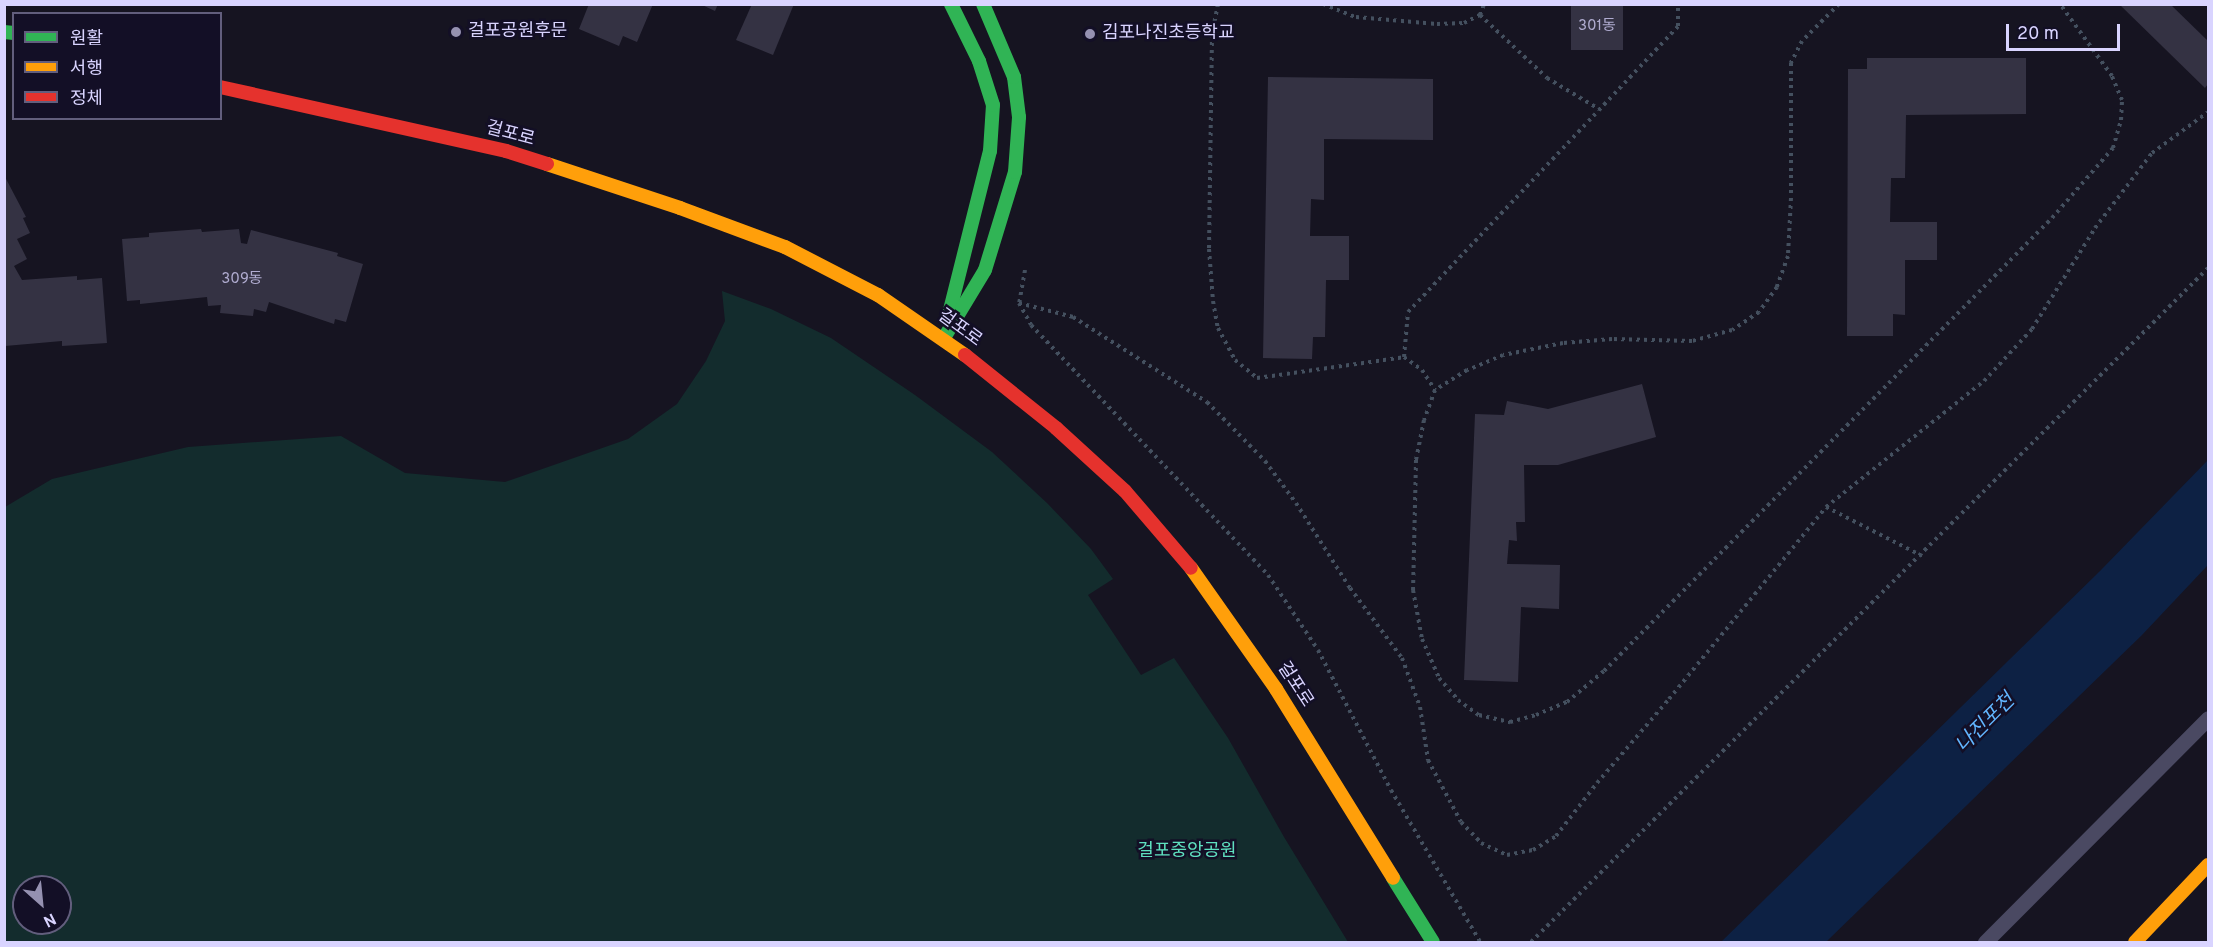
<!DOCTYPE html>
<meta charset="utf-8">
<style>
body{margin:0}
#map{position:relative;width:2213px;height:947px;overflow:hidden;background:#161421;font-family:Overpass,"Noto Sans KR",sans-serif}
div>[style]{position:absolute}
.green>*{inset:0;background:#132c2d}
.water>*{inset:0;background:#0d2144}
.building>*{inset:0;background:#343243;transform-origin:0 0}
.path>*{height:4px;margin-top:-2px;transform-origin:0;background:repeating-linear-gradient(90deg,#44505f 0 3px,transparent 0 7.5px)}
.lane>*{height:15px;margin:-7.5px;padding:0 7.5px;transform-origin:7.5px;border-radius:7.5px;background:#4a4962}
.fast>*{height:14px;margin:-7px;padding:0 7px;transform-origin:7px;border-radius:7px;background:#30b455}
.slow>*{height:14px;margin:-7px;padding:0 7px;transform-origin:7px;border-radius:7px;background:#ff9f0a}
.jam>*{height:14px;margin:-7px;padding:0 7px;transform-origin:7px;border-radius:7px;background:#e5322d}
.dots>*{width:16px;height:16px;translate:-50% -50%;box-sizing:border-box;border:3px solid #130f26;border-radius:50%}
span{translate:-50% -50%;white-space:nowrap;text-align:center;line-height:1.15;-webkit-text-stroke:5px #130f26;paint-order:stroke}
.number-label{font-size:15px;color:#b0acd0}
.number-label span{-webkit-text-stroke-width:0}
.poi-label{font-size:18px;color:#d9d4ff}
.left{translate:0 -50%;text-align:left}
.street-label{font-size:18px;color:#d9d4ff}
.park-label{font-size:18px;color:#5fe0c0}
.water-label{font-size:20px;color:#62b6ff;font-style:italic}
.frame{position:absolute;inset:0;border:6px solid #d9d4ff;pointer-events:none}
.legend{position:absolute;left:12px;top:12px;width:210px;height:108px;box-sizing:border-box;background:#130f26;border:2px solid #625e7d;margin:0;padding:8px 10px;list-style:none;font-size:18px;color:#d9d4ff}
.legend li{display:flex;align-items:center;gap:12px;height:30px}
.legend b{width:30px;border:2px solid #625e7d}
.north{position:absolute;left:12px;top:875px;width:60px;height:60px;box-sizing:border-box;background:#130f26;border:2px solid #625e7d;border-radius:50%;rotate:153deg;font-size:16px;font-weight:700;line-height:24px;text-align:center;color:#d9d4ff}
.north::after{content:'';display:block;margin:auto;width:21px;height:27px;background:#9591b1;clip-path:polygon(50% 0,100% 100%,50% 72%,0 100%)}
.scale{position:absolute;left:2006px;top:24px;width:114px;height:27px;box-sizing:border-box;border:3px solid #d9d4ff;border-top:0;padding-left:8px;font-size:18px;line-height:21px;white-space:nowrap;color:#d9d4ff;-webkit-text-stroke:4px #130f26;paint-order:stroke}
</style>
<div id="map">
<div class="green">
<i style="clip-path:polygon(evenodd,722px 291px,771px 309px,831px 338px,915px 395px,992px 452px,1047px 503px,1091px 549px,1113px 579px,1088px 595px,1141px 675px,1174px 658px,1228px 738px,1284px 837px,1348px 942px,5px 942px,5px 507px,52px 479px,188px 447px,341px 436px,405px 473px,505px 482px,628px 439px,677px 404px,706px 361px,725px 321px,722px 291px,24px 887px,60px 887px,60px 923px,24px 923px,24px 887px)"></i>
</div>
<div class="water">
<i style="clip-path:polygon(2208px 460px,2208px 565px,2142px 635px,1826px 942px,1721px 942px,2100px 571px)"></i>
</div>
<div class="building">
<i style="clip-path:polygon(589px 4px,653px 4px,637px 42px,623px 36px,619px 46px,579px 29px)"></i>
<i style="clip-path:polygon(700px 4px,718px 4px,715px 11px)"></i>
<i style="clip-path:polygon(752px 4px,794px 4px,773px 55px,736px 40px)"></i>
<i style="left:1571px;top:4px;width:52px;height:46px"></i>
<i style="clip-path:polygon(2119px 4px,2170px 4px,2208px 41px,2208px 84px,2205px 88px)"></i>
<i style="clip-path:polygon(1867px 58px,2026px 58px,2026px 114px,1906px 115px,1905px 178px,1891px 178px,1890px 222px,1937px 222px,1937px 260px,1905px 260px,1905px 315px,1893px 314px,1893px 336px,1847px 336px,1848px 69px,1867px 69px)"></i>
<i style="clip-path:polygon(1268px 77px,1433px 79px,1433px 140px,1324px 139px,1324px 200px,1311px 199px,1310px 236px,1349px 236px,1349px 280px,1326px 280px,1325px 337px,1313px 337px,1312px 359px,1263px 358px)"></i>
<i style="clip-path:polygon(4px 175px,26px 217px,23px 218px,30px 233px,17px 239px,27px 259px,14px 266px,22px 280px,77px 276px,77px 280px,102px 278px,107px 343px,62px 346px,62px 341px,5px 346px)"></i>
<i style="clip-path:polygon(201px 229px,202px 232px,239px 229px,241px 243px,247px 244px,251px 230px,338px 253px,337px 256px,363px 264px,346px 322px,335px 319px,334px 324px,269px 302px,266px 312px,254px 309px,253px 316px,220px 313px,221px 305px,208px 306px,207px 297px,140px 304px,140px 300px,127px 301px,122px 239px,149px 237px,149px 233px)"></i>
<i style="clip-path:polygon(1642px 384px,1656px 437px,1558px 465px,1524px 465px,1525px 522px,1516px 522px,1517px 541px,1509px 540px,1507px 564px,1560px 565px,1559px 609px,1521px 607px,1518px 682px,1464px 680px,1475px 414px,1504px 415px,1507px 401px,1548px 409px)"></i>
</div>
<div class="path">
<i style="left:1218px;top:4px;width:32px;rotate:101deg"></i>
<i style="left:1212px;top:35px;width:214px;rotate:90.8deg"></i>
<i style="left:1209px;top:249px;width:52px;rotate:85.6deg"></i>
<i style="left:1213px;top:301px;width:27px;rotate:80deg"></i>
<i style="left:1218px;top:328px;width:36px;rotate:62deg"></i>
<i style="left:1235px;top:360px;width:28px;rotate:39deg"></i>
<i style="left:1257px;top:378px;width:148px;rotate:-8.1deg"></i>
<i style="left:1404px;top:357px;width:22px;rotate:36deg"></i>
<i style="left:1422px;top:370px;width:24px;rotate:57deg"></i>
<i style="left:1323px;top:4px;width:35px;rotate:22deg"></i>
<i style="left:1356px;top:17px;width:81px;rotate:4.9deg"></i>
<i style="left:1437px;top:24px;width:27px;rotate:-2deg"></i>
<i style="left:1464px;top:23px;width:18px;rotate:-27deg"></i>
<i style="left:1480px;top:15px;width:12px;rotate:-70deg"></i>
<i style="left:1839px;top:4px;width:52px;rotate:135deg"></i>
<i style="left:1802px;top:41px;width:25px;rotate:117deg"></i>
<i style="left:1791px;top:63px;width:135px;rotate:90deg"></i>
<i style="left:1791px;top:198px;width:58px;rotate:93deg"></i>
<i style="left:1788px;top:256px;width:33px;rotate:110deg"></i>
<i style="left:1777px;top:287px;width:31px;rotate:126deg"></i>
<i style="left:1759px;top:312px;width:32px;rotate:146deg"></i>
<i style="left:1732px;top:330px;width:41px;rotate:164.6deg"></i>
<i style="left:1692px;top:341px;width:80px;rotate:-178.6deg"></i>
<i style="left:1612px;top:339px;width:49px;rotate:175.3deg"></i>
<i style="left:1563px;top:343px;width:61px;rotate:168.7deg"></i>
<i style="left:1503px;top:355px;width:39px;rotate:157deg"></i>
<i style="left:1467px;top:370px;width:38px;rotate:148deg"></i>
<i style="left:1435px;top:390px;width:32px;rotate:110deg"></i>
<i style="left:1424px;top:420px;width:41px;rotate:101.3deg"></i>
<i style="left:1416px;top:460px;width:130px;rotate:91.3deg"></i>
<i style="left:1413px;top:590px;width:50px;rotate:79.6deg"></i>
<i style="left:1422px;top:639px;width:43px;rotate:66.4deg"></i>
<i style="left:1439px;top:678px;width:29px;rotate:49deg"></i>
<i style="left:1458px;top:700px;width:26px;rotate:36deg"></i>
<i style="left:1479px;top:715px;width:32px;rotate:13deg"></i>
<i style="left:1510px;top:722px;width:27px;rotate:-15deg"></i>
<i style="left:1536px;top:715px;width:34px;rotate:-23deg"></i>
<i style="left:1567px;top:702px;width:48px;rotate:-40deg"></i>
<i style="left:1604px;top:671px;width:637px;rotate:-45.32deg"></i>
<i style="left:2052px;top:218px;width:93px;rotate:-48.9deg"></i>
<i style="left:2113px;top:148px;width:29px;rotate:-74deg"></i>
<i style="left:2121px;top:120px;width:20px;rotate:-87deg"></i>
<i style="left:2122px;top:100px;width:26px;rotate:-113deg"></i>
<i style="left:2112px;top:76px;width:89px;rotate:-125.8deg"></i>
<i style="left:1480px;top:15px;width:92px;rotate:43.2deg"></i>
<i style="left:1547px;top:78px;width:61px;rotate:30.8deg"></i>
<i style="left:1025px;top:270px;width:34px;rotate:100deg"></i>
<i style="left:1019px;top:303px;width:25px;rotate:61deg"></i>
<i style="left:1031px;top:325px;width:344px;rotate:46.5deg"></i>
<i style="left:1268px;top:575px;width:90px;rotate:56.3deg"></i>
<i style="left:1318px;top:650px;width:158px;rotate:62.5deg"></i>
<i style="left:1391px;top:790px;width:176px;rotate:59.6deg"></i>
<i style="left:1019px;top:303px;width:56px;rotate:14.5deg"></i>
<i style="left:1073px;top:317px;width:159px;rotate:32.4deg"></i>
<i style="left:1207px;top:402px;width:83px;rotate:45.5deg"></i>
<i style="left:1265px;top:461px;width:52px;rotate:53.6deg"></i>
<i style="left:1296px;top:503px;width:101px;rotate:57.6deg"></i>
<i style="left:1350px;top:588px;width:87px;rotate:53.4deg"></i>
<i style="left:1402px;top:658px;width:52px;rotate:69.8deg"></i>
<i style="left:1420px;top:707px;width:54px;rotate:81.4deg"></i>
<i style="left:1428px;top:760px;width:70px;rotate:62deg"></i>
<i style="left:1461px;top:822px;width:29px;rotate:46deg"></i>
<i style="left:1481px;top:843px;width:29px;rotate:25deg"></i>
<i style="left:1507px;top:855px;width:26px;rotate:-11deg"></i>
<i style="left:1533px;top:850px;width:27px;rotate:-31deg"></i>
<i style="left:1556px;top:836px;width:67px;rotate:-52.3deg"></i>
<i style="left:1597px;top:783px;width:111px;rotate:-49.4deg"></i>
<i style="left:1669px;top:699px;width:248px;rotate:-50.7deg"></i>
<i style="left:1826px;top:507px;width:202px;rotate:-38.6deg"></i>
<i style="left:1984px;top:381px;width:71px;rotate:-47.3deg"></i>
<i style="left:2032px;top:329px;width:119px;rotate:-58deg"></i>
<i style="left:2095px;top:228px;width:94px;rotate:-52.8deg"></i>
<i style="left:2152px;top:153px;width:69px;rotate:-36.2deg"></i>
<i style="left:1404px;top:357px;width:45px;rotate:-84.9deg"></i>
<i style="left:1408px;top:312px;width:393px;rotate:-46.6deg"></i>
<i style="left:1678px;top:26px;width:22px;rotate:-90deg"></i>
<i style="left:1826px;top:507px;width:108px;rotate:27deg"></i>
<i style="left:1531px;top:942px;width:955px;rotate:-44.87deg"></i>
</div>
<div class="lane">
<i style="left:1985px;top:942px;width:316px;rotate:-45.1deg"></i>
</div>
<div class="fast">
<i style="left:4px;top:32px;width:10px;rotate:6deg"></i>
<i style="left:950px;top:310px;width:164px;rotate:-75.9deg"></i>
<i style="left:990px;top:151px;width:46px;rotate:-86.3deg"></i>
<i style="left:993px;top:105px;width:46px;rotate:-107.7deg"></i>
<i style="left:979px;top:61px;width:64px;rotate:-116.2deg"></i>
<i style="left:944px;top:338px;width:79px;rotate:-58.9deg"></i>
<i style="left:985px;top:270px;width:102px;rotate:-73deg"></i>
<i style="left:1015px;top:172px;width:55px;rotate:-85.8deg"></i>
<i style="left:1019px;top:117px;width:40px;rotate:-97.1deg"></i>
<i style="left:1014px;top:77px;width:79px;rotate:-113deg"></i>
<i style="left:1393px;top:878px;width:75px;rotate:58deg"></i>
</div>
<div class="slow">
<i style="left:547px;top:164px;width:140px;rotate:18.3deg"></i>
<i style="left:680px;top:208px;width:112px;rotate:20.4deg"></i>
<i style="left:785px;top:247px;width:105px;rotate:27.3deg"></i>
<i style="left:878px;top:295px;width:106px;rotate:34.6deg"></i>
<i style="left:1191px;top:568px;width:148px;rotate:54.9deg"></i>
<i style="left:1276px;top:689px;width:222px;rotate:58.2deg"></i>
<i style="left:2135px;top:942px;width:106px;rotate:-46.5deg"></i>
</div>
<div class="jam">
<i style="left:220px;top:87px;width:293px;rotate:12.6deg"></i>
<i style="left:506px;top:151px;width:43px;rotate:17.6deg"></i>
<i style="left:965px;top:355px;width:117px;rotate:38.7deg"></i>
<i style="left:1056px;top:428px;width:93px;rotate:42.4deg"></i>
<i style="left:1125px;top:491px;width:101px;rotate:49.4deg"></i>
</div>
<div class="dots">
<i style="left:456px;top:32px;background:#9591b1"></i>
<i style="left:1090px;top:34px;background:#9591b1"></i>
</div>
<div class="number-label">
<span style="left:1597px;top:27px">301동</span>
<span style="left:242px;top:280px">309동</span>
</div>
<div class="poi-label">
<span class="left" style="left:468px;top:32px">걸포공원후문</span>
<span class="left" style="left:1102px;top:34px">김포나진초등학교</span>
</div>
<div class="street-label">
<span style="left:510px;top:135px;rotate:15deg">걸포로</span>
<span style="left:959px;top:329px;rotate:36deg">걸포로</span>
<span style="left:1294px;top:685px;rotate:57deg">걸포로</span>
</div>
<div class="park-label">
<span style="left:1187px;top:852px">걸포중앙공원</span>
</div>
<div class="water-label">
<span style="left:1986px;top:724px;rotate:-45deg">나진포천</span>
</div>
<div class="frame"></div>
<ul class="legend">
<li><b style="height:8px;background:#30b455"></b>원활</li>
<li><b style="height:8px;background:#ff9f0a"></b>서행</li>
<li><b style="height:8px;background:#e5322d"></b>정체</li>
</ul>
<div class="north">N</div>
<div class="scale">20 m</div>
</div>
